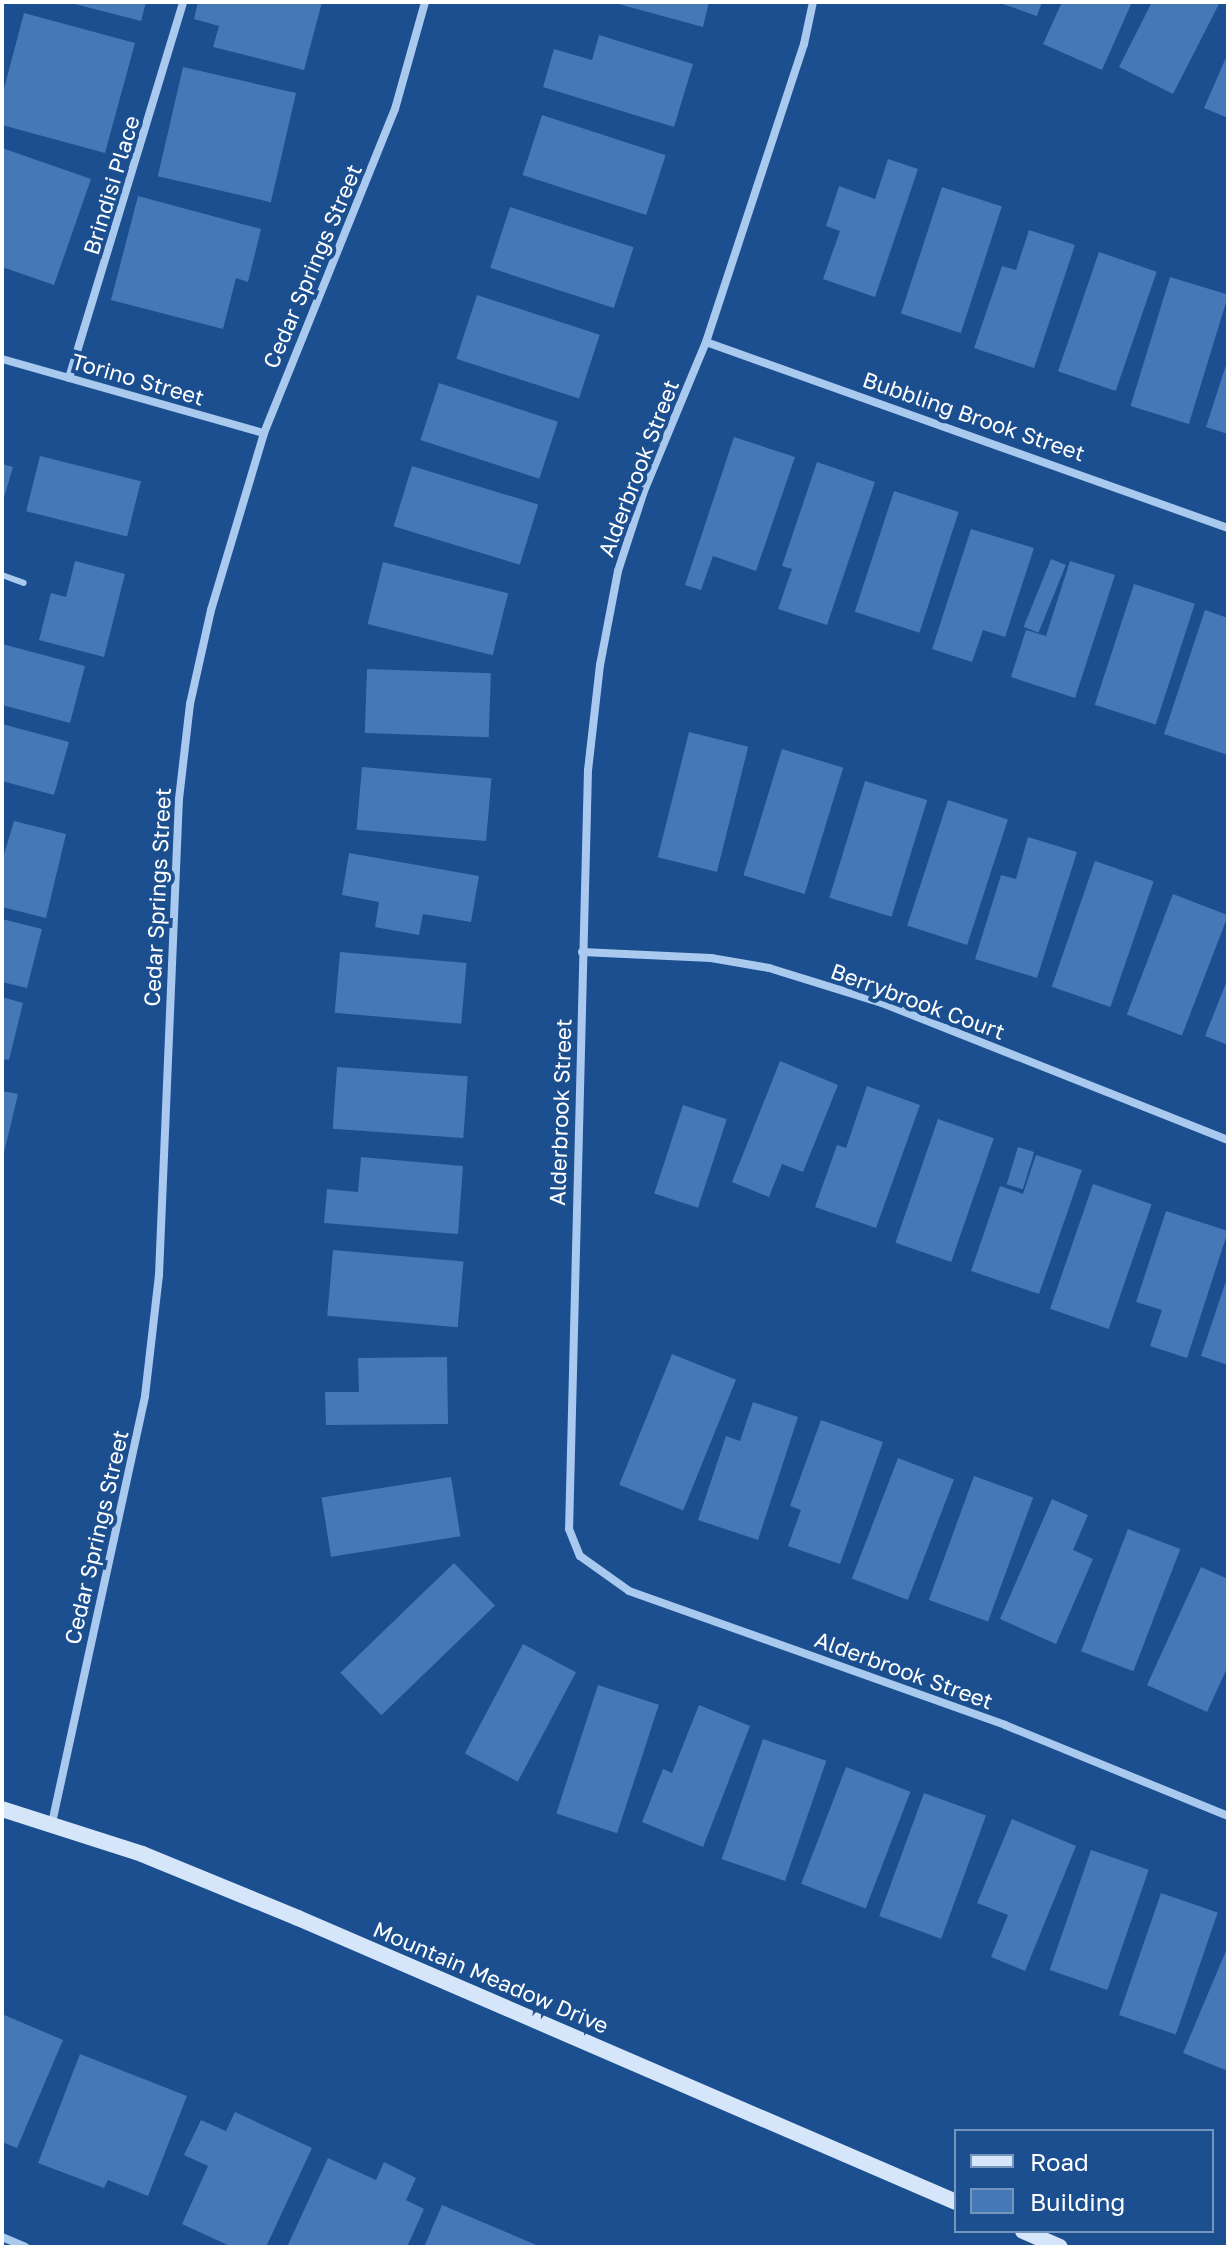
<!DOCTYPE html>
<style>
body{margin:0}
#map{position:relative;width:1230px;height:2249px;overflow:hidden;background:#1b4f8f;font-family:"Golos Text",sans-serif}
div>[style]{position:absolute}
.building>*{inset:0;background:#4478b7;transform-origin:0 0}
.lane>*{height:6px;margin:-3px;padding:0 3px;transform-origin:3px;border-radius:3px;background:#a9c9ee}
.street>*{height:8px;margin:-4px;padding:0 4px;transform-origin:4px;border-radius:4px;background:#a9c9ee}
.secondary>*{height:16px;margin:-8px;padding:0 8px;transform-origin:8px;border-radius:8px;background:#d6e6fa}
span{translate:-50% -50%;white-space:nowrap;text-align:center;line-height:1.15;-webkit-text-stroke:8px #1b4f8f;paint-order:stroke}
.street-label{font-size:22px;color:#fff}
.frame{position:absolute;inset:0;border:4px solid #fff;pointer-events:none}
.legend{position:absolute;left:954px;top:2129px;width:260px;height:104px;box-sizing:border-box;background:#1b4f8f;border:2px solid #7695bc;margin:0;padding:10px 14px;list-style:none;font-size:24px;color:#fff}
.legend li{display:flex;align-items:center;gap:16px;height:40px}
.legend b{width:40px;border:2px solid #7695bc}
</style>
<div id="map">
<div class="building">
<i style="clip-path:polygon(67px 2px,146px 2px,141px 21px)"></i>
<i style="clip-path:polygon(198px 2px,322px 2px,304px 70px,213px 47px,219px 26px,194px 19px)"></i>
<i style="clip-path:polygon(611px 2px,709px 2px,703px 27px)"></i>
<i style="clip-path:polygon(997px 2px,1042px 2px,1037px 16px)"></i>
<i style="clip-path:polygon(1062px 2px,1132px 2px,1102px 70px,1043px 44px)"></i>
<i style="clip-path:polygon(1152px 2px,1220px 2px,1173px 94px,1119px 67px)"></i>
<i style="clip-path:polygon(24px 13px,135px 43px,105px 153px,2px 125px,2px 96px)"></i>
<i style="clip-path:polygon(599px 35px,693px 64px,674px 127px,543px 87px,554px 49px,592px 60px)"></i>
<i style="clip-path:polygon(1228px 53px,1228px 118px,1204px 108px)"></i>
<i style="left:183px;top:67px;width:116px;height:112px;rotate:13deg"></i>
<i style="left:542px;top:115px;width:130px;height:63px;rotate:18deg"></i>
<i style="clip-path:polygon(2px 148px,91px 179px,54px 285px,2px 267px)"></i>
<i style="clip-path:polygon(888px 159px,918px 169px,875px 297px,823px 279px,840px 231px,826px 226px,839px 186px,875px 199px)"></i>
<i style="left:942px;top:187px;width:63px;height:133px;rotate:18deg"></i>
<i style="clip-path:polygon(138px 196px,261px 229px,248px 282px,236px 278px,223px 329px,111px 300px)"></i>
<i style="left:510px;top:207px;width:130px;height:64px;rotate:18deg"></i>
<i style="clip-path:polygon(1029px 230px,1075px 245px,1034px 368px,974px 348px,1002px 266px,1016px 270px)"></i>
<i style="left:1099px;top:252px;width:61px;height:126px;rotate:19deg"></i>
<i style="left:1170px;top:277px;width:61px;height:135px;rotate:17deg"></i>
<i style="left:477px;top:295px;width:129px;height:67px;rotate:18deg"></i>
<i style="clip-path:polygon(1227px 362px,1228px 362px,1228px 434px,1206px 427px)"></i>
<i style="left:439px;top:383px;width:125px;height:60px;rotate:18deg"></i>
<i style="clip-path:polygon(734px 437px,795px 457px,756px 571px,713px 556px,701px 590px,685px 585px)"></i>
<i style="left:40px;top:456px;width:104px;height:57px;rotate:14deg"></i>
<i style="clip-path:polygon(817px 462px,875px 482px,827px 625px,778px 609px,792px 569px,782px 566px)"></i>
<i style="clip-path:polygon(2px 464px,13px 467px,3px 501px,2px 501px)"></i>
<i style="left:412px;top:466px;width:132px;height:63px;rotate:17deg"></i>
<i style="left:894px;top:491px;width:68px;height:127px;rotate:18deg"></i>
<i style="clip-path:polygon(971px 529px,1034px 548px,1005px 637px,983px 630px,972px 662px,932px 649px)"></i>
<i style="left:1051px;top:559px;width:16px;height:73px;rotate:22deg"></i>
<i style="clip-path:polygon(75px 561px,125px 574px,104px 657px,39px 640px,51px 593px,66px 597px)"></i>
<i style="clip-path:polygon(1070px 561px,1115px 575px,1075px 698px,1011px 677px,1026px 630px,1046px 636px)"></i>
<i style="left:383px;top:562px;width:129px;height:64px;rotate:14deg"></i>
<i style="left:1134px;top:584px;width:64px;height:127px;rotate:18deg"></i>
<i style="clip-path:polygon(1205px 610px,1228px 618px,1228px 755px,1164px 734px)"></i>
<i style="clip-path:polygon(2px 644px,85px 666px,70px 723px,2px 705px)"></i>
<i style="left:367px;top:669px;width:124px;height:64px;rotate:2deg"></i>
<i style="clip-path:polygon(2px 724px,69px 742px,54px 795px,2px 781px)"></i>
<i style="left:689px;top:732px;width:61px;height:129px;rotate:14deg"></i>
<i style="left:782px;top:749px;width:64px;height:132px;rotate:17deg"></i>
<i style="left:362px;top:767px;width:130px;height:63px;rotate:5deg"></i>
<i style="left:865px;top:781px;width:65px;height:122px;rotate:17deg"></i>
<i style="left:948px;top:800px;width:63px;height:132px;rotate:18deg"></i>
<i style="clip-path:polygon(14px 821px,66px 834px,46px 918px,2px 907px,2px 861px)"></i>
<i style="clip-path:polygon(1028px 837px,1077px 852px,1037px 978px,975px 959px,1001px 875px,1016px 879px)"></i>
<i style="clip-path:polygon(349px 853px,479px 876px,471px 922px,423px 914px,419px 935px,375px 927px,379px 902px,342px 895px)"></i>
<i style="left:1095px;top:861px;width:62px;height:133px;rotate:19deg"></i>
<i style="left:1173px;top:894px;width:59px;height:129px;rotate:21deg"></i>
<i style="clip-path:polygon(2px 919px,42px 929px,27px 988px,2px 982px)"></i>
<i style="left:340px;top:952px;width:127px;height:61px;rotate:5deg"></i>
<i style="clip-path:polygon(1228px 978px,1228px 1045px,1205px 1036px)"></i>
<i style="clip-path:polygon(2px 997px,23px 1003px,9px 1060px,2px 1059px)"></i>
<i style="clip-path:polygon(780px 1061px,838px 1085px,803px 1172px,782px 1164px,769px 1197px,732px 1182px)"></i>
<i style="left:337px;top:1067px;width:131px;height:62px;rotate:4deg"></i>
<i style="clip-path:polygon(867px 1086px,920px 1105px,876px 1228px,815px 1207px,837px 1145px,846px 1148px)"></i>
<i style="clip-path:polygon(2px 1091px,18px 1094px,3px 1157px,2px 1157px)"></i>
<i style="left:683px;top:1105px;width:46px;height:93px;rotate:18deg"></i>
<i style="left:938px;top:1119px;width:59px;height:131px;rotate:19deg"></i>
<i style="left:1018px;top:1147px;width:17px;height:39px;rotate:17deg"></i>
<i style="clip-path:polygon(1036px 1155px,1082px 1170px,1039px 1294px,971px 1271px,1000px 1186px,1023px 1194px)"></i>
<i style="clip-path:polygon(361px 1157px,463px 1166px,458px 1234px,324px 1223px,327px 1189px,358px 1192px)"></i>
<i style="left:1093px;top:1184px;width:62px;height:132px;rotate:19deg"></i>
<i style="clip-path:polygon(1166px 1211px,1228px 1231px,1187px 1358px,1150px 1346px,1162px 1310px,1136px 1302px)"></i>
<i style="left:333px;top:1250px;width:131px;height:66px;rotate:5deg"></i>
<i style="clip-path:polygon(1228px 1275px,1228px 1365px,1201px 1356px)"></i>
<i style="left:672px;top:1354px;width:69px;height:141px;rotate:22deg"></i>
<i style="clip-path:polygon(447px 1357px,448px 1424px,326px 1425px,325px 1392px,359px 1392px,358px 1358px)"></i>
<i style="clip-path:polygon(753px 1402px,798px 1417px,758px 1540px,698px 1520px,726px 1436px,740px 1441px)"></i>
<i style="clip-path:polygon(821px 1420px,883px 1442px,840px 1564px,788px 1546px,801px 1510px,790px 1506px)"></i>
<i style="left:898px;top:1458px;width:60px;height:129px;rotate:21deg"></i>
<i style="left:974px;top:1476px;width:63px;height:132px;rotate:20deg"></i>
<i style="left:451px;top:1477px;width:60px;height:131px;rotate:81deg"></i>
<i style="clip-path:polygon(1052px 1499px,1088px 1515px,1073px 1550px,1093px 1559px,1056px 1644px,1000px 1619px)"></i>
<i style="left:1128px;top:1529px;width:56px;height:131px;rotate:21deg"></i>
<i style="left:454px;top:1563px;width:59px;height:158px;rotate:46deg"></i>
<i style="clip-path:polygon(1201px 1567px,1228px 1579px,1228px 1666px,1207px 1712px,1147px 1685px)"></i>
<i style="left:523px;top:1644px;width:60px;height:124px;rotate:28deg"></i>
<i style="left:598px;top:1685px;width:64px;height:135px;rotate:18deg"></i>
<i style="clip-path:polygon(699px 1705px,750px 1726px,703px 1847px,642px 1822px,663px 1769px,672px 1773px)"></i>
<i style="left:763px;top:1739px;width:67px;height:127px;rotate:19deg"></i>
<i style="left:846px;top:1767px;width:69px;height:125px;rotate:21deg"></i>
<i style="left:924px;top:1793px;width:66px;height:131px;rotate:20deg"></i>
<i style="clip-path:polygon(1012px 1819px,1076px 1846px,1025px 1971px,991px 1957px,1008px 1915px,977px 1903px)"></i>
<i style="left:1091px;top:1850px;width:61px;height:127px;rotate:19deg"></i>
<i style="left:1161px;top:1893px;width:60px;height:129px;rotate:19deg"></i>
<i style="clip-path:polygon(1228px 1946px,1228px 2071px,1183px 2053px)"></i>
<i style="clip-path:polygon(2px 2014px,63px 2040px,17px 2148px,2px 2142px)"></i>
<i style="clip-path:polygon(80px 2054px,187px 2096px,148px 2196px,108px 2180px,104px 2188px,38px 2163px)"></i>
<i style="clip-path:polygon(235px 2112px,312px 2148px,266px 2247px,232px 2247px,182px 2224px,208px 2166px,184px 2155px,201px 2120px,226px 2131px)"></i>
<i style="clip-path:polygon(328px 2158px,376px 2180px,384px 2162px,416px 2178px,406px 2200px,424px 2209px,407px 2247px,287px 2247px)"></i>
<i style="clip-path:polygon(442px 2205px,541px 2247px,424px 2247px)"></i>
</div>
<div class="lane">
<i style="left:2px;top:575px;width:23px;rotate:20deg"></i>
</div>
<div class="street">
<i style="left:813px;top:2px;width:43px;rotate:102.1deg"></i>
<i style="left:804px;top:44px;width:314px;rotate:108.2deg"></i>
<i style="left:706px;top:342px;width:161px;rotate:112.6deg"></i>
<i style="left:644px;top:491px;width:84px;rotate:108deg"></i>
<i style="left:618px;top:571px;width:96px;rotate:100.8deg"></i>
<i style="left:600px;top:665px;width:106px;rotate:96.5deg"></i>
<i style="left:588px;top:770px;width:759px;rotate:91.43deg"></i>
<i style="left:569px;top:1529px;width:29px;rotate:68deg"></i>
<i style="left:580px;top:1556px;width:60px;rotate:35.5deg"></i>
<i style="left:629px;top:1591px;width:399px;rotate:19.6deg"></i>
<i style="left:1005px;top:1725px;width:241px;rotate:22.2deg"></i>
<i style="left:706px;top:342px;width:554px;rotate:19.61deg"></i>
<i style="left:2px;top:359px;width:272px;rotate:15.8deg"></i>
<i style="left:69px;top:378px;width:393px;rotate:-73.1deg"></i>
<i style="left:582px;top:952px;width:129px;rotate:2.7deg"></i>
<i style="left:711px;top:958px;width:59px;rotate:9.8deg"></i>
<i style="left:769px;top:968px;width:118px;rotate:17.2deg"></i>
<i style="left:882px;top:1003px;width:372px;rotate:21.6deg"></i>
<i style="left:52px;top:1823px;width:437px;rotate:-77.7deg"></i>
<i style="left:145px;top:1396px;width:122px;rotate:-83.4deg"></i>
<i style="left:159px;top:1275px;width:476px;rotate:-87.6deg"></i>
<i style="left:179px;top:799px;width:96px;rotate:-83.4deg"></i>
<i style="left:190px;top:704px;width:96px;rotate:-77.4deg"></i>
<i style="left:211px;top:610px;width:185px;rotate:-73.3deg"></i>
<i style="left:264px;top:433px;width:349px;rotate:-68deg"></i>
<i style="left:395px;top:109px;width:111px;rotate:-74.3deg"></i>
<i style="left:2px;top:2237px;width:25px;rotate:23deg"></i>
</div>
<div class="secondary">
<i style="left:2px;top:1809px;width:147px;rotate:17.8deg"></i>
<i style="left:142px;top:1854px;width:169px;rotate:22.3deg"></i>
<i style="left:298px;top:1918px;width:717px;rotate:23.35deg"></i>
<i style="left:1023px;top:2231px;width:40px;rotate:23.4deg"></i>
</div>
<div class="street-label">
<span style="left:111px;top:185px;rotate:-73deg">Brindisi Place</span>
<span style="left:312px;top:266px;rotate:-67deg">Cedar Springs Street</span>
<span style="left:138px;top:379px;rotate:16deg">Torino Street</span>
<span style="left:974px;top:416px;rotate:19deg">Bubbling Brook Street</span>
<span style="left:638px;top:468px;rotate:-69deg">Alderbrook Street</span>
<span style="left:157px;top:897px;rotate:-87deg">Cedar Springs Street</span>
<span style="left:918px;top:1001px;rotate:20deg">Berrybrook Court</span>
<span style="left:560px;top:1112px;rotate:-88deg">Alderbrook Street</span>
<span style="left:96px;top:1537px;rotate:-77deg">Cedar Springs Street</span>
<span style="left:904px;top:1670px;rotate:20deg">Alderbrook Street</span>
<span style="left:491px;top:1977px;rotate:23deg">Mountain Meadow Drive</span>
</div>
<div class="frame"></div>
<ul class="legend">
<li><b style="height:10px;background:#d6e6fa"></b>Road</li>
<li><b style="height:22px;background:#4478b7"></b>Building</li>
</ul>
</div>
